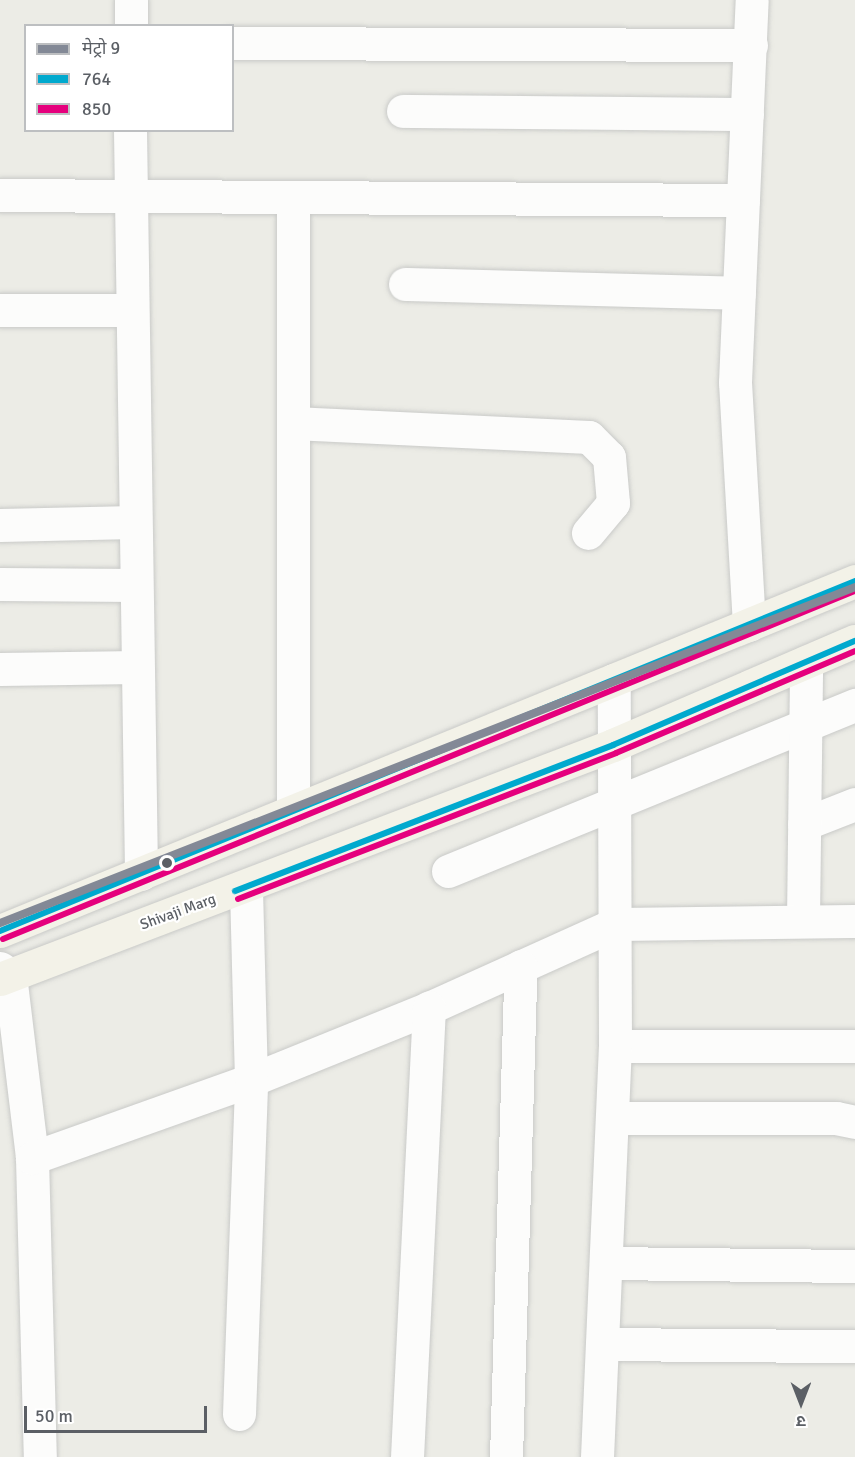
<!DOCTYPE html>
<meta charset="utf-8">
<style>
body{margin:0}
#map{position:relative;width:855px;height:1457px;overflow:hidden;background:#ecece6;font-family:Signika,"Noto Sans Devanagari",sans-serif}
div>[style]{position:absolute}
.roads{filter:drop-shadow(0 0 2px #c9cac8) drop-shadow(0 0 2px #c9cac8)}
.minor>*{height:33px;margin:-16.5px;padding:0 16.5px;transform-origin:16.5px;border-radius:16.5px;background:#fcfcfb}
.major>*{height:33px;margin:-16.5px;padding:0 16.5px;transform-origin:16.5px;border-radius:16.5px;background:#f3f2e8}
.bus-1>*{height:6px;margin:-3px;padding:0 3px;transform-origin:3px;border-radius:3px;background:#00a9ce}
.bus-2>*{height:6px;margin:-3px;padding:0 3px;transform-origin:3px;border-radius:3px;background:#e5007d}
.metro-1>*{height:8px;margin:-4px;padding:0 4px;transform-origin:4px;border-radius:4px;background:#838996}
.dots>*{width:16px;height:16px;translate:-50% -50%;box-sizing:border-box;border:3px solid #fff;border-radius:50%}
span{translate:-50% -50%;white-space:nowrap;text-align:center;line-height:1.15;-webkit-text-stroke:4.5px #fff;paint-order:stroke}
.street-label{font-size:15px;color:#5b5f65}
.legend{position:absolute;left:24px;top:24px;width:210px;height:108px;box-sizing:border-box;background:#fff;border:2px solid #bdbfc1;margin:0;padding:8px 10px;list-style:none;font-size:18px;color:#5b5f65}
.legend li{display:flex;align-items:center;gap:12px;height:30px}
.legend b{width:30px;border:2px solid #bdbfc1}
.north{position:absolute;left:771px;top:1373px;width:60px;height:60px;-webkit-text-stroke:4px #fff;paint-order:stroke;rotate:180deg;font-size:16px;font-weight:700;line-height:24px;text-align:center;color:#5b5f65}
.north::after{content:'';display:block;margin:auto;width:21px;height:27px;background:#5b5f65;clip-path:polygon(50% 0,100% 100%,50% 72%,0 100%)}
.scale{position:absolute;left:24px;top:1406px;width:183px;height:27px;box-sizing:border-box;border:3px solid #5b5f65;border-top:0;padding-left:8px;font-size:18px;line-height:21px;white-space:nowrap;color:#5b5f65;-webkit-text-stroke:4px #fff;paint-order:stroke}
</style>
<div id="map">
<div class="roads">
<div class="minor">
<i style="left:131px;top:26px;width:26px;rotate:-90deg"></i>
<i style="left:232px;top:43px;width:519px;rotate:0.22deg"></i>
<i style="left:403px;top:111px;width:344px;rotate:0.5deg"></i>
<i style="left:130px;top:130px;width:744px;rotate:89.15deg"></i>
<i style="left:0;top:195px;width:743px;rotate:0.39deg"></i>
<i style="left:293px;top:197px;width:614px;rotate:90deg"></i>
<i style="left:405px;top:284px;width:334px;rotate:1.5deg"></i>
<i style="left:0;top:310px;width:130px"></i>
<i style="left:293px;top:423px;width:296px;rotate:2.7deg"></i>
<i style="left:589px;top:437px;width:28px;rotate:45deg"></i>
<i style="left:609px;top:457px;width:46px;rotate:85deg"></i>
<i style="left:613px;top:503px;width:39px;rotate:130deg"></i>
<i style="left:0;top:525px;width:134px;rotate:-1.3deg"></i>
<i style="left:0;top:584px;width:135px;rotate:0.4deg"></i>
<i style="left:749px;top:625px;width:243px;rotate:-93.3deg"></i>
<i style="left:735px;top:382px;width:382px;rotate:-87.5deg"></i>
<i style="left:0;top:669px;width:137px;rotate:-0.8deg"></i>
<i style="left:804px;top:824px;width:55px;rotate:-21.4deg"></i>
<i style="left:448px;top:871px;width:440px;rotate:-22.2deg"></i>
<i style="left:803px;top:920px;width:258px;rotate:-89.3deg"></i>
<i style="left:0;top:968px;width:12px;rotate:35deg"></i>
<i style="left:10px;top:975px;width:184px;rotate:83.1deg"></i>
<i style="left:32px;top:1158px;width:299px;rotate:88.5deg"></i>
<i style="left:615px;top:1046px;width:240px"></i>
<i style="left:612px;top:1118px;width:224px"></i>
<i style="left:836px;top:1118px;width:19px;rotate:12deg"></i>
<i style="left:32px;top:1158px;width:232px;rotate:-19.6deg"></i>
<i style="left:251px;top:1080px;width:192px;rotate:-22deg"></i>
<i style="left:429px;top:1008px;width:204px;rotate:-24.3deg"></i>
<i style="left:615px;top:924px;width:240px;rotate:-0.7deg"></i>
<i style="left:606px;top:1263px;width:249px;rotate:0.7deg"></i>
<i style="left:602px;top:1344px;width:253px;rotate:0.5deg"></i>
<i style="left:239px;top:1414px;width:334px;rotate:-87.9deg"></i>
<i style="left:251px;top:1080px;width:193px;rotate:-91.5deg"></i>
<i style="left:407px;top:1457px;width:450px;rotate:-87.2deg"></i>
<i style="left:506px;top:1457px;width:491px;rotate:-88.3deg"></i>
<i style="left:597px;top:1457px;width:411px;rotate:-87.5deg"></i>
<i style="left:615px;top:1046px;width:366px;rotate:-90.2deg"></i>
</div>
<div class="major">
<i style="left:0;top:931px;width:924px;rotate:-22.26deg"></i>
<i style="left:0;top:979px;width:656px;rotate:-20.89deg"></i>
<i style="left:613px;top:745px;width:263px;rotate:-23.3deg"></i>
</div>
</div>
<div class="bus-1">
<i style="left:235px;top:891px;width:405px;rotate:-21.1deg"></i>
<i style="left:613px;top:745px;width:263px;rotate:-23.3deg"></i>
<i style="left:0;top:931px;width:924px;rotate:-22.26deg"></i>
</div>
<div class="bus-2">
<i style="left:238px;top:899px;width:405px;rotate:-21.1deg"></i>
<i style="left:616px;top:753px;width:260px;rotate:-23.1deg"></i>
<i style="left:3px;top:939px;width:920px;rotate:-22.22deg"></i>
</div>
<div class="metro-1">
<i style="left:0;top:923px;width:919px;rotate:-21.45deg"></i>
</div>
<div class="dots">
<i style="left:167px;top:863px;background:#5b5f65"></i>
</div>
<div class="street-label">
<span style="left:178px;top:912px;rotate:-20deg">Shivaji Marg</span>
</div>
<ul class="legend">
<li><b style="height:8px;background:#838996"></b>मेट्रो 9</li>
<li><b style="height:8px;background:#00a9ce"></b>764</li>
<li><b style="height:8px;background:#e5007d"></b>850</li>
</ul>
<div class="north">उ</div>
<div class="scale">50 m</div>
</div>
